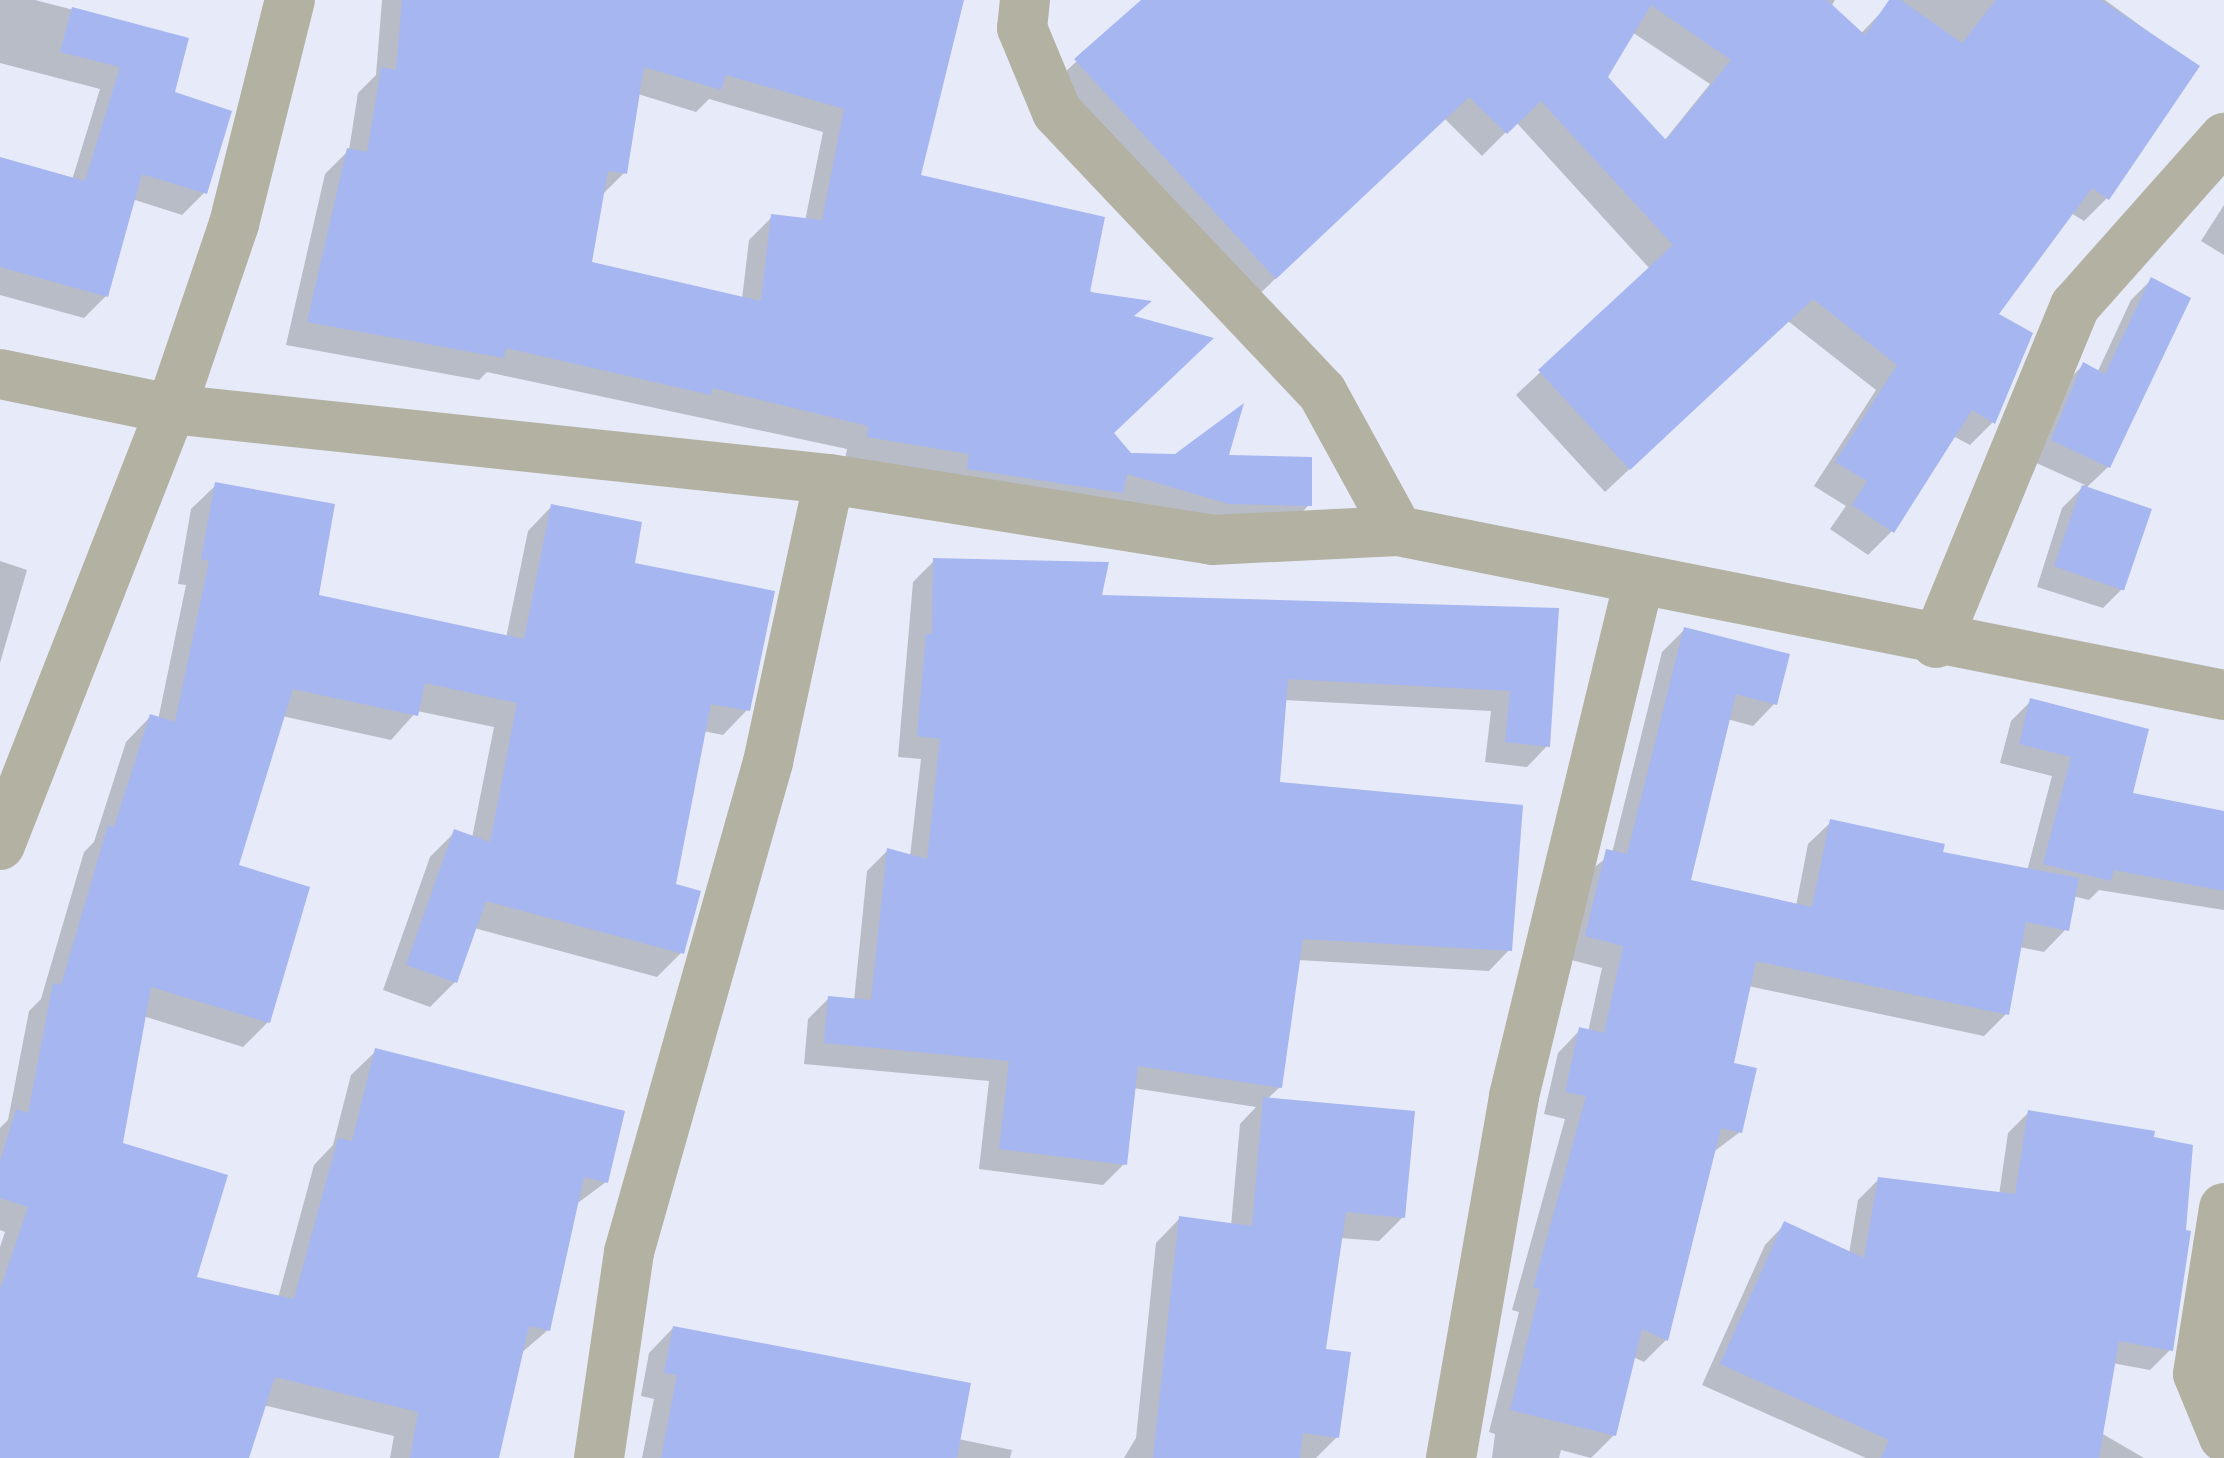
<!DOCTYPE html>
<style>
body{margin:0}
#map{position:relative;width:2224px;height:1458px;overflow:hidden;background:#e7ebf9;font-family:Georgia,serif}
div>[style]{position:absolute}
.shadow>*{inset:0;background:#0003}
.building>*{inset:0;background:#a6b6f1;transform-origin:0 0}
.minor>*{height:50px;margin:-25px;padding:0 25px;transform-origin:25px;border-radius:25px;background:#b3b1a2}
span{translate:-50% -50%;white-space:nowrap;text-align:center;line-height:1.15;-webkit-text-stroke:8px #f8f8f8;paint-order:stroke}
</style>
<div id="map">
<div class="shadow">
<i style="clip-path:polygon(0 0,35px 0,186px 39px,172px 94px,204px 193px,182px 215px,132px 199px,106px 296px,84px 318px,0 295px,0 160px,72px 180px,100px 89px,0 63px)"></i>
<i style="clip-path:polygon(evenodd,382px 0,960px 0,918px 177px,1131px 318px,1112px 433px,1130px 455px,1226px 458px,1309px 505px,1286px 528px,845px 460px,847px 449px,487px 372px,479px 380px,286px 345px,325px 174px,349px 150px,358px 93px,376px 75px,382px 0,638px 94px,696px 112px,709px 99px,823px 132px,805px 221px,772px 217px,749px 240px,742px 299px,589px 264px,601px 196px,625px 172px,638px 94px)"></i>
<i style="clip-path:polygon(evenodd,1156px 0,1835px 0,1785px 87px,1799px 98px,1893px 0,2105px 0,2197px 67px,2107px 198px,2084px 221px,2071px 213px,1995px 315px,1993px 422px,1970px 445px,1953px 436px,1892px 531px,1868px 555px,1830px 529px,1846px 506px,1814px 486px,1876px 390px,1788px 321px,1605px 492px,1516px 395px,1650px 269px,1516px 122px,1482px 156px,1444px 118px,1252px 301px,1052px 84px,1127px 15px,1156px 0,1632px 32px,1710px 84px,1664px 141px,1605px 77px,1632px 32px)"></i>
<i style="clip-path:polygon(2224px 205px,2224px 255px,2201px 241px)"></i>
<i style="clip-path:polygon(2151px 280px,2108px 467px,2085px 489px,2123px 588px,2103px 608px,2037px 587px,2062px 508px,2085px 485px,2032px 461px,2064px 385px,2083px 365px,2097px 373px,2131px 300px)"></i>
<i style="clip-path:polygon(216px 485px,316px 596px,506px 638px,528px 531px,552px 506px,632px 564px,747px 710px,723px 735px,703px 731px,673px 886px,682px 952px,657px 977px,474px 928px,455px 982px,430px 1007px,383px 990px,430px 857px,455px 832px,472px 838px,494px 727px,417px 711px,391px 740px,282px 716px,236px 867px,268px 1022px,243px 1047px,143px 1016px,121px 1144px,193px 1279px,278px 1298px,314px 1165px,333px 1145px,351px 1075px,376px 1051px,606px 1182px,575px 1205px,548px 1330px,520px 1354px,496px 1458px,390px 1458px,394px 1436px,263px 1405px,246px 1458px,0 1458px,0 1247px,5px 1232px,0 1230px,0 1128px,8px 1120px,29px 1011px,41px 999px,84px 852px,94px 842px,126px 742px,150px 717px,158px 720px,186px 585px,178px 584px,191px 509px)"></i>
<i style="clip-path:polygon(0 561px,27px 570px,0 663px)"></i>
<i style="clip-path:polygon(934px 561px,1099px 598px,1557px 611px,1547px 746px,1527px 767px,1485px 762px,1491px 711px,1284px 700px,1278px 785px,1509px 950px,1489px 971px,1298px 960px,1280px 1087px,1266px 1100px,1403px 1217px,1379px 1241px,1340px 1238px,1323px 1351px,1337px 1437px,1316px 1458px,1124px 1458px,1136px 1438px,1156px 1243px,1180px 1218px,1231px 1226px,1240px 1124px,1256px 1107px,1133px 1088px,1124px 1164px,1103px 1185px,979px 1169px,989px 1081px,804px 1064px,808px 1019px,829px 998px,854px 1001px,867px 871px,888px 850px,910px 857px,921px 759px,898px 757px,913px 582px)"></i>
<i style="clip-path:polygon(1684px 630px,1775px 703px,1753px 726px,1727px 719px,1688px 882px,1796px 906px,1808px 844px,1831px 822px,1940px 854px,2027px 871px,2052px 776px,2000px 763px,2011px 721px,2031px 701px,2130px 795px,2224px 814px,2224px 910px,2099px 890px,2089px 900px,2073px 896px,2066px 929px,2044px 952px,2019px 947px,2007px 1013px,1984px 1036px,1748px 986px,1731px 1065px,1740px 1132px,1712px 1153px,1666px 1340px,1644px 1362px,1633px 1357px,1614px 1435px,1591px 1458px,1561px 1450px,1559px 1458px,1492px 1458px,1495px 1434px,1489px 1432px,1519px 1312px,1512px 1310px,1565px 1119px,1544px 1114px,1558px 1053px,1580px 1030px,1588px 1032px,1602px 968px,1564px 958px,1585px 875px,1612px 853px,1662px 652px)"></i>
<i style="clip-path:polygon(2029px 1112px,2170px 1350px,2150px 1370px,2112px 1363px,2101px 1433px,2144px 1458px,1866px 1458px,1702px 1385px,1765px 1245px,1785px 1224px,1849px 1254px,1858px 1200px,1878px 1180px,1999px 1195px,2008px 1133px)"></i>
<i style="clip-path:polygon(673px 1328px,958px 1439px,1012px 1450px,1010px 1458px,642px 1458px,654px 1399px,641px 1396px,649px 1353px)"></i>
</div>
<div class="building">
<i style="clip-path:polygon(evenodd,402px 0,964px 0,921px 175px,1105px 217px,1090px 292px,1152px 301px,1134px 316px,1214px 338px,1114px 433px,1131px 453px,1175px 454px,1244px 403px,1229px 455px,1312px 457px,1312px 506px,1229px 504px,1127px 474px,1123px 493px,967px 469px,969px 454px,867px 437px,868px 426px,712px 388px,711px 395px,506px 348px,504px 358px,307px 322px,347px 148px,367px 152px,381px 67px,396px 70px,402px 0,644px 67px,721px 90px,726px 75px,844px 109px,822px 220px,771px 214px,761px 301px,592px 262px,608px 171px,627px 174px,644px 67px)"></i>
<i style="clip-path:polygon(evenodd,1141px 0,1827px 0,1865px 35px,1889px 0,1901px 0,1962px 43px,1996px 0,2101px 0,2200px 66px,2109px 200px,2092px 188px,1999px 314px,2033px 333px,1995px 424px,1972px 410px,1894px 533px,1852px 505px,1867px 481px,1835px 462px,1897px 365px,1813px 299px,1630px 470px,1538px 370px,1673px 245px,1541px 101px,1507px 134px,1469px 97px,1276px 279px,1074px 59px,1141px 0,1651px 5px,1731px 60px,1666px 140px,1608px 77px,1651px 5px)"></i>
<i style="clip-path:polygon(72px 7px,189px 38px,175px 92px,232px 111px,207px 194px,142px 174px,108px 297px,0 267px,0 157px,85px 181px,120px 67px,60px 52px)"></i>
<i style="clip-path:polygon(2151px 277px,2191px 298px,2110px 468px,2051px 440px,2083px 362px,2105px 374px)"></i>
<i style="clip-path:polygon(215px 482px,335px 504px,319px 595px,524px 639px,551px 504px,642px 522px,635px 563px,775px 591px,750px 711px,711px 704px,676px 884px,701px 891px,684px 954px,486px 901px,457px 983px,406px 965px,454px 829px,490px 842px,517px 703px,425px 683px,418px 716px,293px 689px,239px 865px,310px 887px,270px 1023px,151px 987px,123px 1143px,228px 1175px,197px 1277px,294px 1299px,338px 1138px,352px 1141px,375px 1048px,625px 1111px,608px 1183px,584px 1177px,550px 1331px,529px 1326px,499px 1458px,410px 1458px,418px 1412px,275px 1377px,249px 1458px,0 1458px,0 1290px,28px 1207px,0 1198px,0 1161px,16px 1109px,28px 1113px,53px 983px,61px 985px,108px 825px,114px 827px,150px 714px,175px 722px,209px 561px,201px 559px)"></i>
<i style="left:2082px;top:485px;width:74px;height:86px;rotate:19deg"></i>
<i style="clip-path:polygon(933px 558px,1109px 562px,1102px 595px,1559px 608px,1550px 747px,1505px 742px,1510px 691px,1288px 679px,1280px 782px,1523px 805px,1512px 951px,1303px 939px,1282px 1088px,1138px 1066px,1127px 1165px,999px 1149px,1009px 1061px,824px 1043px,828px 996px,871px 1000px,887px 848px,927px 859px,940px 739px,917px 736px,926px 634px,932px 634px)"></i>
<i style="clip-path:polygon(1684px 627px,1790px 654px,1777px 705px,1736px 694px,1691px 880px,1812px 907px,1830px 819px,1945px 844px,1943px 852px,2079px 878px,2069px 931px,2026px 922px,2009px 1015px,1756px 961px,1734px 1063px,1757px 1068px,1742px 1133px,1721px 1128px,1668px 1341px,1642px 1329px,1616px 1436px,1510px 1410px,1540px 1289px,1533px 1288px,1586px 1096px,1565px 1092px,1579px 1027px,1604px 1033px,1623px 946px,1585px 936px,1606px 849px,1627px 854px)"></i>
<i style="clip-path:polygon(2030px 698px,2149px 729px,2133px 793px,2224px 811px,2224px 891px,2114px 870px,2111px 881px,2043px 864px,2071px 757px,2019px 744px)"></i>
<i style="clip-path:polygon(1263px 1097px,1415px 1111px,1405px 1218px,1346px 1212px,1326px 1349px,1351px 1352px,1339px 1438px,1303px 1433px,1300px 1458px,1153px 1458px,1179px 1216px,1252px 1226px)"></i>
<i style="clip-path:polygon(2028px 1110px,2155px 1131px,2154px 1137px,2193px 1145px,2186px 1230px,2191px 1231px,2173px 1351px,2119px 1341px,2099px 1458px,1881px 1458px,1889px 1440px,1720px 1364px,1784px 1221px,1864px 1258px,1878px 1177px,2015px 1194px)"></i>
<i style="clip-path:polygon(673px 1326px,971px 1383px,957px 1458px,661px 1458px,677px 1375px,664px 1373px)"></i>
</div>
<div class="minor">
<i style="left:1025px;top:0;width:28px;rotate:96deg"></i>
<i style="left:1022px;top:28px;width:91px;rotate:67.4deg"></i>
<i style="left:1057px;top:112px;width:386px;rotate:46.6deg"></i>
<i style="left:1322px;top:392px;width:158px;rotate:61.3deg"></i>
<i style="left:0;top:374px;width:175px;rotate:11.6deg"></i>
<i style="left:171px;top:409px;width:662px;rotate:6.07deg"></i>
<i style="left:829px;top:479px;width:388px;rotate:9deg"></i>
<i style="left:1212px;top:540px;width:186px;rotate:-2.8deg"></i>
<i style="left:1398px;top:531px;width:842px;rotate:11.23deg"></i>
<i style="left:1936px;top:643px;width:365px;rotate:-67.6deg"></i>
<i style="left:2075px;top:306px;width:225px;rotate:-48.4deg"></i>
<i style="left:0;top:845px;width:468px;rotate:-68.6deg"></i>
<i style="left:171px;top:409px;width:195px;rotate:-71.2deg"></i>
<i style="left:234px;top:224px;width:231px;rotate:-76deg"></i>
<i style="left:2224px;top:1208px;width:168px;rotate:98.9deg"></i>
<i style="left:2198px;top:1374px;width:68px;rotate:67.6deg"></i>
<i style="left:599px;top:1458px;width:208px;rotate:-81.7deg"></i>
<i style="left:629px;top:1252px;width:509px;rotate:-74.16deg"></i>
<i style="left:768px;top:762px;width:289px;rotate:-77.8deg"></i>
<i style="left:1451px;top:1458px;width:367px;rotate:-80.1deg"></i>
<i style="left:1514px;top:1096px;width:530px;rotate:-76.36deg"></i>
</div>
</div>
